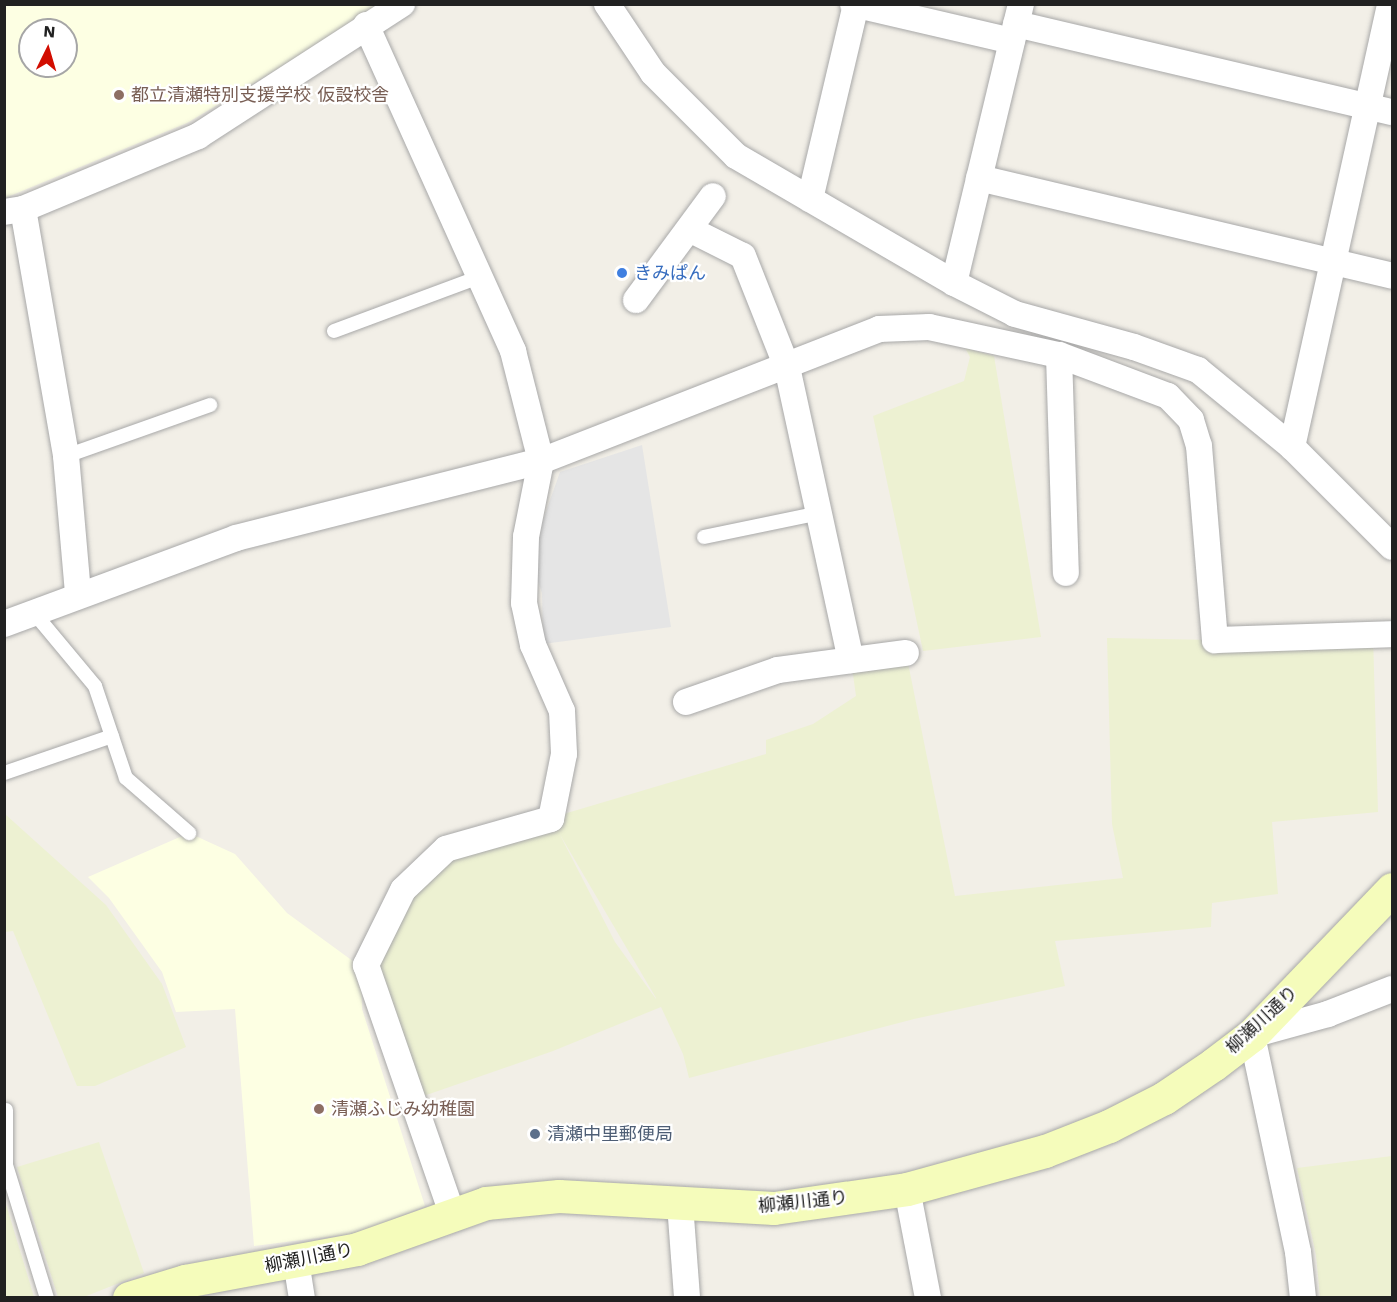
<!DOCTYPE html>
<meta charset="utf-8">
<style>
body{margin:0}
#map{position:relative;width:1397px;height:1302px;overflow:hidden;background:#f2efe7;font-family:"Work Sans","Noto Sans JP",sans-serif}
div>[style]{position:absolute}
.education>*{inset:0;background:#fdffe3}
.farmland>*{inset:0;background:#edf1d2}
.parking>*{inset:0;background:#e5e5e5}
.roads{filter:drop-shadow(0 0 2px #a8a8a8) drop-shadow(0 0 2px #a8a8a8)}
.lane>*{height:14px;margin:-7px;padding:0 7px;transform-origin:7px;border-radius:7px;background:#fff}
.street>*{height:26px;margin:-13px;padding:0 13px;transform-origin:13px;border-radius:13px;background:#fff}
.secondary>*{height:33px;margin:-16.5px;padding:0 16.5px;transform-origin:16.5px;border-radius:16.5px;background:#f5fcbb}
.dots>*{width:16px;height:16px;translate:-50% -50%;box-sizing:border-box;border:3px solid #fff;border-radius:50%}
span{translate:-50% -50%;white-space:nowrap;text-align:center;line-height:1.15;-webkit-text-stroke:4.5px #fff;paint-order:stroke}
.education-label{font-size:18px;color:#785e54}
.left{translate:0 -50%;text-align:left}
.shop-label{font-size:18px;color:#366cbe}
.street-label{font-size:18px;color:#212121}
.service-label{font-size:18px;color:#4e5e75}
.frame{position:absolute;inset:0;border:6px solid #212121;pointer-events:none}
.north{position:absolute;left:18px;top:18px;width:60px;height:60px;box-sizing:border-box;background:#fff;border:2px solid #a6a6a6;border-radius:50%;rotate:5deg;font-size:16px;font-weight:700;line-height:24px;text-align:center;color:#212121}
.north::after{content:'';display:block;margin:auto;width:21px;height:27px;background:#d20d00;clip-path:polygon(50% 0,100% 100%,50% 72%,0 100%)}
</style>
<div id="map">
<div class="education">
<i style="clip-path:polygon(evenodd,5px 5px,385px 5px,187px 123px,5px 198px,5px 5px,30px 30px,66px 30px,66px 66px,30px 66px,30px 30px)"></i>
<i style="clip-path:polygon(189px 833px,235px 854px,287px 913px,361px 967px,362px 1009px,425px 1206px,358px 1233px,254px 1246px,235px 1009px,176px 1012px,162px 972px,109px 898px,88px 877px)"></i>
</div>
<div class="farmland">
<i style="clip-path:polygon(965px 348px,994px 356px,1041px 637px,923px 651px,873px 416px,964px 381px,970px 357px)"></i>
<i style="clip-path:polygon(evenodd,1373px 635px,1378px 812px,1272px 822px,1278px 894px,1212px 903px,1211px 927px,1055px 941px,1065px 986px,914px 1019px,689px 1078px,683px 1054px,661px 1007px,553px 1051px,412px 1100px,366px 965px,446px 849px,766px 754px,766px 740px,813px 724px,856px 696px,851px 660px,906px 653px,955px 896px,1123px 878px,1112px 824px,1107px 638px,1215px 640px,1373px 635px,559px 833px,656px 998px,656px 999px,615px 942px,559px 833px)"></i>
<i style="clip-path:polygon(5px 814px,106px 905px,162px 984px,186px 1047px,95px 1086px,77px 1086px,13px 931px,5px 932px)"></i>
<i style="clip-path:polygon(99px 1142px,144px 1273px,84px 1297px,58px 1297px,17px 1167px)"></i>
<i style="clip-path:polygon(1392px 1156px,1392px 1297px,1320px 1297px,1316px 1255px,1297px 1168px)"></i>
<i style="clip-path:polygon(5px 1201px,34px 1297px,5px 1297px)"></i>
</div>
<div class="parking">
<i style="clip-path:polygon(642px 445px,671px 627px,543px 644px,542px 593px,533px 568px,543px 520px,560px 472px)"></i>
</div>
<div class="roads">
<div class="lane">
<i style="left:334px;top:331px;width:155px;rotate:-20.4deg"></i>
<i style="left:66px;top:456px;width:153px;rotate:-19.5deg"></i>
<i style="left:704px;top:537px;width:118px;rotate:-11.7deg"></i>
<i style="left:35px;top:614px;width:94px;rotate:50.2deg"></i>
<i style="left:95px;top:686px;width:97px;rotate:71.4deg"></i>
<i style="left:126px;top:778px;width:84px;rotate:41.1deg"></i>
<i style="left:4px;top:773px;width:114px;rotate:-18.9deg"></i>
<i style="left:6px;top:1110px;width:55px;rotate:90deg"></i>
<i style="left:6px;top:1165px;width:139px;rotate:72.9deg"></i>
</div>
<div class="street">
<i style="left:607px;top:4px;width:83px;rotate:56.3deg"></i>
<i style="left:653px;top:73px;width:117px;rotate:45deg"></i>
<i style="left:736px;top:156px;width:252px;rotate:30.2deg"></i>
<i style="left:954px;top:283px;width:68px;rotate:26.9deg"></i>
<i style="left:1015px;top:314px;width:123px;rotate:15.5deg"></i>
<i style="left:1134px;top:347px;width:68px;rotate:19.8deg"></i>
<i style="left:1198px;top:370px;width:122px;rotate:39.3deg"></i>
<i style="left:1292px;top:447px;width:141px;rotate:45deg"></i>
<i style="left:853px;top:4px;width:163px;rotate:13.1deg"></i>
<i style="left:1016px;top:24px;width:386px;rotate:13.2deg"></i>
<i style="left:366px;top:25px;width:358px;rotate:65.7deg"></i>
<i style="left:513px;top:351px;width:114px;rotate:75.7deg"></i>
<i style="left:541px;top:461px;width:77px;rotate:101.2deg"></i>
<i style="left:526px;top:537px;width:66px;rotate:91.7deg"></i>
<i style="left:524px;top:603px;width:43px;rotate:77.9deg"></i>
<i style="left:533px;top:645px;width:72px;rotate:66.3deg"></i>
<i style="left:562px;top:711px;width:43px;rotate:87.3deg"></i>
<i style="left:564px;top:754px;width:66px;rotate:101.3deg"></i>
<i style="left:551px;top:819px;width:109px;rotate:164.1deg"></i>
<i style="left:446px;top:849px;width:59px;rotate:136.4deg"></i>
<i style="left:403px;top:890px;width:84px;rotate:116.3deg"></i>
<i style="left:366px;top:965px;width:262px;rotate:70.9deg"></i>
<i style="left:979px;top:178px;width:424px;rotate:13.3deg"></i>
<i style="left:810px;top:199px;width:199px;rotate:-76.7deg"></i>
<i style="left:23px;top:209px;width:251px;rotate:80.1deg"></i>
<i style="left:66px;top:456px;width:139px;rotate:85deg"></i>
<i style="left:4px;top:212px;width:19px;rotate:-9deg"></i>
<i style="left:23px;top:209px;width:190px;rotate:-22.6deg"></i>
<i style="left:198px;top:136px;width:243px;rotate:-32.9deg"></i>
<i style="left:689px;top:229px;width:60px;rotate:26.6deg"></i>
<i style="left:743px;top:256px;width:119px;rotate:68.4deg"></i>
<i style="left:787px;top:367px;width:300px;rotate:77.7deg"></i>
<i style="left:954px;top:283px;width:287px;rotate:-76.5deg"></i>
<i style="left:636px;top:300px;width:129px;rotate:-53.5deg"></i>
<i style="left:1059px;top:355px;width:218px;rotate:88.2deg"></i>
<i style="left:1292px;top:447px;width:454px;rotate:-77.5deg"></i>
<i style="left:4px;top:624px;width:247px;rotate:-20.3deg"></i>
<i style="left:236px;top:538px;width:315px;rotate:-14.2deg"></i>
<i style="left:541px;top:461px;width:363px;rotate:-21.3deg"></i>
<i style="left:879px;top:329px;width:50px;rotate:-2.3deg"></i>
<i style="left:929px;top:327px;width:133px;rotate:12.2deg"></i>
<i style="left:1059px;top:355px;width:116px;rotate:20.6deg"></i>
<i style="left:1168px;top:396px;width:33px;rotate:46deg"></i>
<i style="left:1191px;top:420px;width:27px;rotate:73deg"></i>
<i style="left:1199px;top:446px;width:195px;rotate:85.3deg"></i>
<i style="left:1215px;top:640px;width:177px;rotate:-1.9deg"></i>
<i style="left:686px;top:702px;width:97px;rotate:-19.2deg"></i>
<i style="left:778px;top:670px;width:129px;rotate:-7.6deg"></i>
<i style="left:907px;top:1189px;width:111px;rotate:79.1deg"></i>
<i style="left:680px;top:1204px;width:94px;rotate:85.7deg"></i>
<i style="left:296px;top:1261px;width:37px;rotate:81deg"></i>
<i style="left:1303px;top:1298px;width:46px;rotate:-96.2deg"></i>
<i style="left:1298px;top:1252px;width:222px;rotate:-102deg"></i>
<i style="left:1252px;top:1035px;width:79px;rotate:-15.4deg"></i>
<i style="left:1328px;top:1014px;width:69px;rotate:-21.3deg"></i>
</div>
<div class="secondary">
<i style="left:129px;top:1298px;width:59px;rotate:-16.9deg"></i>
<i style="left:185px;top:1281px;width:175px;rotate:-10.5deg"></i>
<i style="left:357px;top:1249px;width:137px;rotate:-19.6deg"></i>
<i style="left:486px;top:1203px;width:73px;rotate:-5.5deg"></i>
<i style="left:559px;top:1196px;width:215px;rotate:3.2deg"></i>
<i style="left:774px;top:1208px;width:134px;rotate:-8.1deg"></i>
<i style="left:907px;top:1189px;width:143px;rotate:-15.4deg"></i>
<i style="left:1045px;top:1151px;width:69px;rotate:-21.3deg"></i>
<i style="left:1109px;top:1126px;width:62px;rotate:-27deg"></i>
<i style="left:1164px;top:1098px;width:60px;rotate:-34.2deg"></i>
<i style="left:1214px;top:1064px;width:48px;rotate:-37.3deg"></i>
<i style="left:1252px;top:1035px;width:202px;rotate:-46.2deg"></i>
</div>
</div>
<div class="dots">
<i style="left:119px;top:95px;background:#8d6e63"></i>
<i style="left:622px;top:273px;background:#3f7fe0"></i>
<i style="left:319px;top:1109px;background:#8d6e63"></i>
<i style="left:535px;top:1134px;background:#5c6f8a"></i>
</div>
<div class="education-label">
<span class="left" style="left:131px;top:95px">都立清瀬特別支援学校 仮設校舎</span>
<span class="left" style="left:331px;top:1109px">清瀬ふじみ幼稚園</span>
</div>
<div class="shop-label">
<span class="left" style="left:634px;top:273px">きみぱん</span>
</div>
<div class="street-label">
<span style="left:1262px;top:1020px;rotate:-43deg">柳瀬川通り</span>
<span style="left:803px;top:1202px;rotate:-6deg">柳瀬川通り</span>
<span style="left:309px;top:1258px;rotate:-11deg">柳瀬川通り</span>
</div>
<div class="service-label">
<span class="left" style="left:547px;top:1134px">清瀬中里郵便局</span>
</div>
<div class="frame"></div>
<div class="north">N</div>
</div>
